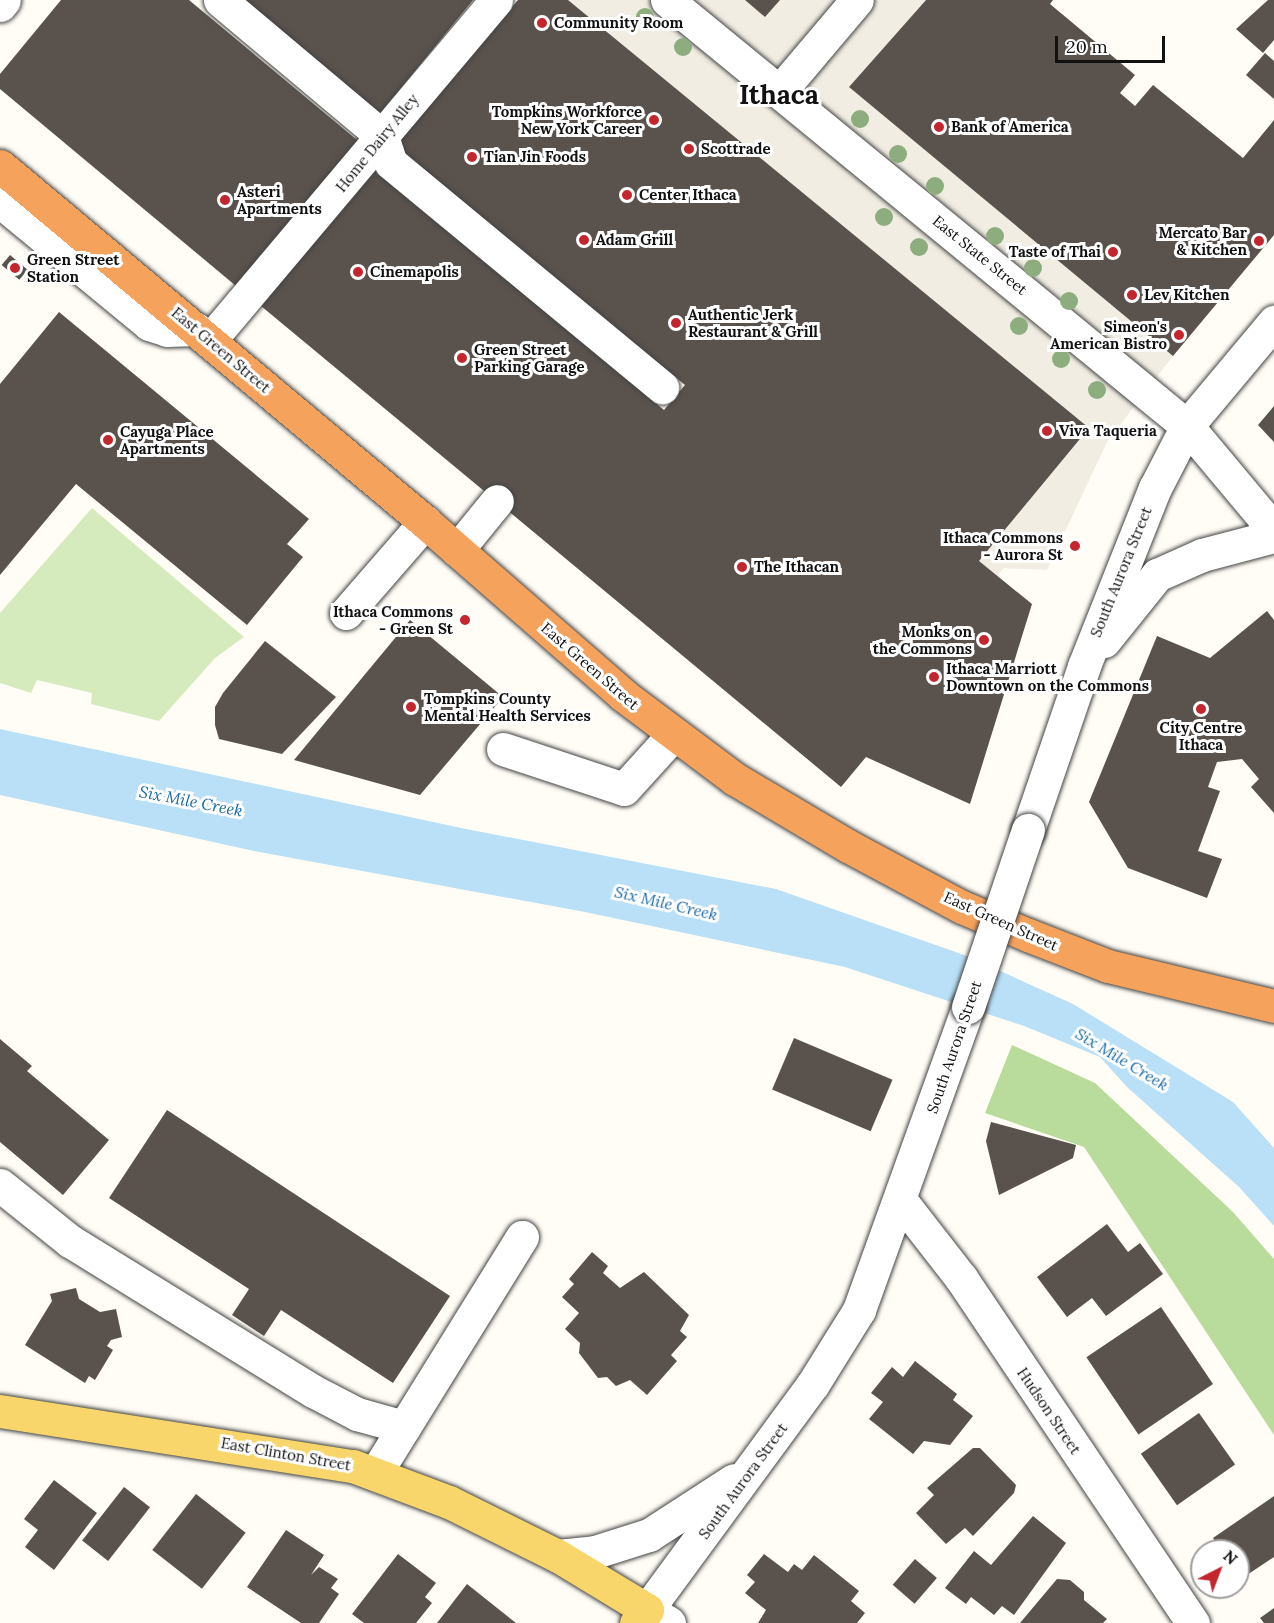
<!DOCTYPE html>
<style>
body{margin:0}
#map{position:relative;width:1274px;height:1623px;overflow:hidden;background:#fffdf5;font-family:Lora,serif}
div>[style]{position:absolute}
.green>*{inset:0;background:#d5ebbd}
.forest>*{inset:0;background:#b9dc9c}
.plaza>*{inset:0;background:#f1ede2}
.water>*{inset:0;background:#b9e0f7}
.building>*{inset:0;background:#5a524d;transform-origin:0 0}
.roads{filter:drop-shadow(0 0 2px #444) drop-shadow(0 0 2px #444)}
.minor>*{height:33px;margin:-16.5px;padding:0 16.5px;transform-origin:16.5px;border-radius:16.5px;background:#fff}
.major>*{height:33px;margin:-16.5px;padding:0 16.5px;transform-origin:16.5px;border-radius:16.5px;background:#f9d66b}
.highway>*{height:33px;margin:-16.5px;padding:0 16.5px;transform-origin:16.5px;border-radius:16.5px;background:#f5a25d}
.bridges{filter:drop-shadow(0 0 2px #444) drop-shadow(0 0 2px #444)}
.minor-bridge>*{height:33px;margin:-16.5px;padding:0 16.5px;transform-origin:16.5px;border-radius:16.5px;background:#fff}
.trees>*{width:18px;height:18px;margin:-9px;border-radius:50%;background:#8dad7f}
.dots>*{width:16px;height:16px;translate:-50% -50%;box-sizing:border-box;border:3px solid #fff;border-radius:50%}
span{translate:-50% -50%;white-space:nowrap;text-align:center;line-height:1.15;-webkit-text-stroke:6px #fff;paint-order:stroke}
.poi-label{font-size:15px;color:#111;font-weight:700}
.left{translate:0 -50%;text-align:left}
.right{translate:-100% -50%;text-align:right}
.street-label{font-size:15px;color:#111}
.water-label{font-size:16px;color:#1768a6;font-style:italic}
.town-label{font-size:27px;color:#111;font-weight:700}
.north{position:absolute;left:1190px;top:1539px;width:60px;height:60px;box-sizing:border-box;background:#fff;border:2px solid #a0a0a0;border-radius:50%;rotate:42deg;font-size:16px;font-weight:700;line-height:24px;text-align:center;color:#111}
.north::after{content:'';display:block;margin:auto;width:21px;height:27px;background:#c4262e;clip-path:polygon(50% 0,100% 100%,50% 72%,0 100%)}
.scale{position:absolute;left:1055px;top:36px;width:110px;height:27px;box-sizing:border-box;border:3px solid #111;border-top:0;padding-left:8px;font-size:18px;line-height:21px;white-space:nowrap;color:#111;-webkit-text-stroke:4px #fff;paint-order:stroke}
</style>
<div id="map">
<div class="green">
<i style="clip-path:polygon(92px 508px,244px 637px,215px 658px,159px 721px,91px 704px,92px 693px,37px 680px,31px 693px,0 683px,0 613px)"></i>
</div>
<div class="forest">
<i style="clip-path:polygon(1012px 1045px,1095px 1083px,1233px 1212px,1274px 1259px,1274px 1435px,1084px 1147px,985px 1113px)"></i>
</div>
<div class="plaza">
<i style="clip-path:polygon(568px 0,745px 0,765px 17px,780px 0,926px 0,849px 87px,1173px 356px,1107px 442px,1047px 570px,1004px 568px,996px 577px,979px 561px,1089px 428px)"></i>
</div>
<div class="water">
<i style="clip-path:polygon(0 729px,461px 828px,776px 889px,967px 956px,1073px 1004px,1233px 1102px,1274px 1148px,1274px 1226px,1239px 1187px,1127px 1087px,1100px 1057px,1024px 1026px,845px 967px,585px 912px,254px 851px,0 795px)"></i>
</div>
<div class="building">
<i style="clip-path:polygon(61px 0,189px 0,363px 145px,242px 291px,0 89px,0 74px)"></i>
<i style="clip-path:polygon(242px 0,473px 0,379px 115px)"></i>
<i style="clip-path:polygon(518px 0,568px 0,1089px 428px,979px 561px,1032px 604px,970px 804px,866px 757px,841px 787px,261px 306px,373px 170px,664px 410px,685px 385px,392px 147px)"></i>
<i style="clip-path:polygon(745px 0,780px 0,765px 17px)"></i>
<i style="clip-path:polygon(926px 0,1053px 0,1050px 4px,1135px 75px,1120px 93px,1135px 106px,1153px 85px,1243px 158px,1274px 120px,1274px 235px,1173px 356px,849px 87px)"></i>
<i style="clip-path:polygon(1268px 0,1274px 0,1274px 40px,1263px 53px,1236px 29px)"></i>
<i style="clip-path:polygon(1265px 53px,1274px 61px,1274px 99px,1246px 75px)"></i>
<i style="left:10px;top:255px;width:23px;height:13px;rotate:40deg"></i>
<i style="clip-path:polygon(59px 312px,309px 519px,287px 544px,303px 557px,247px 625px,76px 484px,0 575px,0 384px)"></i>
<i style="clip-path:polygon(1274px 406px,1274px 442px,1258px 425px)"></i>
<i style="clip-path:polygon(1267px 611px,1274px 620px,1274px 813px,1251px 787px,1259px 779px,1242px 759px,1217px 762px,1208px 787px,1220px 791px,1198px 851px,1222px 859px,1207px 898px,1128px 868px,1089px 802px,1157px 636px,1210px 658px)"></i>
<i style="clip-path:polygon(410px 620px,503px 697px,420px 795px,294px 760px)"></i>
<i style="clip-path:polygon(265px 641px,336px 697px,282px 754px,219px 739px,215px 725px,215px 707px,223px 693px)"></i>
<i style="left:794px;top:1038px;width:107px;height:56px;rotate:23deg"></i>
<i style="clip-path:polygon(0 1039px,32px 1066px,27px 1071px,109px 1140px,63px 1195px,0 1142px)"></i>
<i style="clip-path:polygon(167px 1110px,450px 1296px,393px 1383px,281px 1310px,264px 1336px,232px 1315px,249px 1289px,109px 1198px)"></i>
<i style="clip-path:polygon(991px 1122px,1076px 1145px,1073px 1158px,999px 1195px,986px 1141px)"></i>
<i style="clip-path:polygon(1107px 1224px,1128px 1252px,1140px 1243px,1163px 1274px,1106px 1316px,1092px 1298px,1067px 1317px,1037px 1277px)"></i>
<i style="clip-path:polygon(592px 1252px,608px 1266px,603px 1273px,620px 1288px,644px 1272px,689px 1315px,680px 1331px,687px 1337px,671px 1355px,677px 1361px,647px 1395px,630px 1380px,616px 1386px,607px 1377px,598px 1378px,579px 1353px,580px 1343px,565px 1329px,579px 1313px,562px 1297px,574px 1284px,569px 1279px)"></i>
<i style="clip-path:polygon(76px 1288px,79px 1299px,100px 1312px,116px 1309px,122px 1337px,111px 1340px,107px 1346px,113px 1350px,95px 1380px,89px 1376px,85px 1383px,25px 1345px,52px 1301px,50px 1294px)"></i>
<i style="left:1161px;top:1307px;width:93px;height:90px;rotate:56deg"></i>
<i style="clip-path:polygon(915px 1361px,957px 1394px,953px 1400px,973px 1416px,950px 1445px,924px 1441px,913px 1454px,869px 1419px,883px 1402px,871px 1393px,892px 1367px,903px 1377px)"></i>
<i style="left:1199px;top:1413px;width:63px;height:71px;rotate:55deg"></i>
<i style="clip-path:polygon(973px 1448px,980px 1448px,1016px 1485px,1014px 1493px,973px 1536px,965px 1528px,946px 1544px,916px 1513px,934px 1495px,927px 1488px)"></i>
<i style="clip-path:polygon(54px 1480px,97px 1513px,54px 1570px,25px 1547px,38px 1530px,24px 1519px)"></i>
<i style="left:124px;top:1487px;width:33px;height:68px;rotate:38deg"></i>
<i style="left:196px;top:1494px;width:63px;height:71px;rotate:38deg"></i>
<i style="clip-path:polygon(1274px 1496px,1274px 1557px,1238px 1581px,1238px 1551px,1222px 1551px,1213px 1538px)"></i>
<i style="clip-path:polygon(1033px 1516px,1066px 1543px,1014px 1615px,1002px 1606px,994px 1615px,971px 1597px,966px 1604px,945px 1588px,974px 1551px,991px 1565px)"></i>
<i style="clip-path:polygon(286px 1530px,324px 1555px,311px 1575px,319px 1567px,338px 1579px,331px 1588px,339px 1594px,319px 1623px,301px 1623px,247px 1587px)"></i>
<i style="clip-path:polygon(398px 1554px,436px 1583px,425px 1597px,432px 1603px,416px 1623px,364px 1623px,352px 1614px)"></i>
<i style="clip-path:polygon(764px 1554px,788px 1572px,794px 1564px,802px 1570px,814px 1555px,859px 1591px,851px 1601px,865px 1613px,857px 1623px,758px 1623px,766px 1610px,745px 1593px,755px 1582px,747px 1575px)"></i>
<i style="left:915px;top:1559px;width:29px;height:34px;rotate:41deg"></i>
<i style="clip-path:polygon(1057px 1579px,1070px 1580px,1084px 1592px,1084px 1600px,1107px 1619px,1103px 1623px,1020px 1623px)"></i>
<i style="clip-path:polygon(467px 1584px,516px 1623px,437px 1623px)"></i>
<i style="clip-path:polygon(1274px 1608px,1274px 1623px,1264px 1623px,1260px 1618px)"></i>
</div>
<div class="roads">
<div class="minor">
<i style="left:220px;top:0;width:212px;rotate:40deg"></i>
<i style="left:382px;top:136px;width:28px;rotate:72deg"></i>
<i style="left:391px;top:163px;width:352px;rotate:39.6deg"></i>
<i style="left:667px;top:0;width:672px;rotate:39.33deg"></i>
<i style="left:1187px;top:426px;width:136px;rotate:50.1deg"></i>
<i style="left:0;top:5px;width:6px;rotate:-51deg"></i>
<i style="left:780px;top:91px;width:119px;rotate:-49.8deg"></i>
<i style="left:0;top:201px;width:193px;rotate:39.5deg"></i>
<i style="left:149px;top:324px;width:19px;rotate:18deg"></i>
<i style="left:167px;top:330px;width:29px;rotate:-2deg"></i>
<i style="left:210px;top:340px;width:444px;rotate:-49.9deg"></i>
<i style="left:457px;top:550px;width:63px;rotate:-50.8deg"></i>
<i style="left:346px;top:613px;width:121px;rotate:-49deg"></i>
<i style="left:1104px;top:641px;width:85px;rotate:-51.2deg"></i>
<i style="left:1157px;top:575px;width:49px;rotate:-24deg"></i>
<i style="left:1202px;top:555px;width:74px;rotate:-14.8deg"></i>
<i style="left:503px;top:749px;width:127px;rotate:18.3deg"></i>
<i style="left:624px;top:789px;width:73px;rotate:-47.8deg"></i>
<i style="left:1028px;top:830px;width:173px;rotate:-71.1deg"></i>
<i style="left:1084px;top:666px;width:192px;rotate:-68.3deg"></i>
<i style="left:1155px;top:488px;width:70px;rotate:-62.7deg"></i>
<i style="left:1187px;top:426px;width:136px;rotate:-50.1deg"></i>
<i style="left:0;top:1185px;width:90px;rotate:38.7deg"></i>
<i style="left:70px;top:1241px;width:286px;rotate:31.7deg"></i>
<i style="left:313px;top:1391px;width:50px;rotate:27.6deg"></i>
<i style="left:357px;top:1414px;width:49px;rotate:15.5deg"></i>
<i style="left:901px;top:1201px;width:98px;rotate:52.1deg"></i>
<i style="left:961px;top:1278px;width:416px;rotate:56.1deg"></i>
<i style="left:375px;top:1474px;width:279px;rotate:-58.2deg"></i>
<i style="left:558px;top:1556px;width:37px;rotate:-6deg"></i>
<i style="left:595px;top:1552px;width:57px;rotate:-17.5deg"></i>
<i style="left:649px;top:1535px;width:101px;rotate:-32.9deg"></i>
<i style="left:669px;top:1623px;width:26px;rotate:-149deg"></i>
<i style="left:647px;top:1610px;width:280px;rotate:-53.7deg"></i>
<i style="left:813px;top:1384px;width:87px;rotate:-58.1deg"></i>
<i style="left:859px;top:1310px;width:322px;rotate:-70.2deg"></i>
</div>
<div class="major">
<i style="left:0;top:1411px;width:357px;rotate:8.9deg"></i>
<i style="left:353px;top:1466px;width:103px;rotate:20.6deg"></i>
<i style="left:449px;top:1502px;width:122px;rotate:26.4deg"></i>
<i style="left:558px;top:1556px;width:104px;rotate:31.2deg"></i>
<i style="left:647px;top:1610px;width:17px;rotate:130deg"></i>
</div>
<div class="highway">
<i style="left:0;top:166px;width:554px;rotate:39.95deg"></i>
<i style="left:425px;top:522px;width:263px;rotate:41.1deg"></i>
<i style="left:623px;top:695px;width:140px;rotate:36.9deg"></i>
<i style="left:735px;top:779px;width:131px;rotate:30.7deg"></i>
<i style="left:848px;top:846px;width:129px;rotate:28.2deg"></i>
<i style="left:962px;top:907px;width:72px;rotate:23deg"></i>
<i style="left:1028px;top:935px;width:86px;rotate:21.2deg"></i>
<i style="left:1108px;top:966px;width:171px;rotate:13.5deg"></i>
</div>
</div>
<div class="bridges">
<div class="minor-bridge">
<i style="left:968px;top:1007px;width:187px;rotate:-71.3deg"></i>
</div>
</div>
<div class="trees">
<i style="left:645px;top:17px"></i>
<i style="left:683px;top:47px"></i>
<i style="left:860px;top:119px"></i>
<i style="left:898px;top:154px"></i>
<i style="left:935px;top:186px"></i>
<i style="left:884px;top:217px"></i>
<i style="left:995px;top:236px"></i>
<i style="left:919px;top:247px"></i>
<i style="left:1033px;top:268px"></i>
<i style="left:1069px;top:301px"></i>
<i style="left:1019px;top:326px"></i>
<i style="left:1061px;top:359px"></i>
<i style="left:1097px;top:390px"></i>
</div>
<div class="dots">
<i style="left:542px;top:23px;background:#c4262e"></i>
<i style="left:654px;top:120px;background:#c4262e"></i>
<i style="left:939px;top:127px;background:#c4262e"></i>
<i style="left:689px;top:149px;background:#c4262e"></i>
<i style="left:472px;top:157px;background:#c4262e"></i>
<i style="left:627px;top:195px;background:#c4262e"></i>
<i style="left:225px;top:200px;background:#c4262e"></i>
<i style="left:584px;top:240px;background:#c4262e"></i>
<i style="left:1259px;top:241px;background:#c4262e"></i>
<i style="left:1113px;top:252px;background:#c4262e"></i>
<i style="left:15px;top:268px;background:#c4262e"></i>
<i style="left:358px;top:272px;background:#c4262e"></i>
<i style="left:1132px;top:295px;background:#c4262e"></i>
<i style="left:676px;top:323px;background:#c4262e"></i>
<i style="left:1179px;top:335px;background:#c4262e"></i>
<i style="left:462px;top:358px;background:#c4262e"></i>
<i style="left:1047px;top:431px;background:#c4262e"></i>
<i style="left:108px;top:440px;background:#c4262e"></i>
<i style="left:1075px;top:546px;background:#c4262e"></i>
<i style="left:742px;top:567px;background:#c4262e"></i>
<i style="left:465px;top:620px;background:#c4262e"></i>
<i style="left:984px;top:640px;background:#c4262e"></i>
<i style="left:934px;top:677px;background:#c4262e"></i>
<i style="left:411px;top:707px;background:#c4262e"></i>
<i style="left:1201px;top:709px;background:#c4262e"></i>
</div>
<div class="poi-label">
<span class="left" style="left:554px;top:23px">Community Room</span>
<span class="right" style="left:642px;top:120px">Tompkins Workforce<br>New York Career</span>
<span class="left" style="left:951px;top:127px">Bank of America</span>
<span class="left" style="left:701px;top:149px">Scottrade</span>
<span class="left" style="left:484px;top:157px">Tian Jin Foods</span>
<span class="left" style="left:237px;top:200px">Asteri<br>Apartments</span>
<span class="left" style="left:639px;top:195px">Center Ithaca</span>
<span class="right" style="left:1247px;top:241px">Mercato Bar<br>&amp; Kitchen</span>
<span class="left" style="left:596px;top:240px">Adam Grill</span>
<span class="right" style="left:1101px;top:252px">Taste of Thai</span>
<span class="left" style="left:27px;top:268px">Green Street<br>Station</span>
<span class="left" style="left:370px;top:272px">Cinemapolis</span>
<span class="left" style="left:1144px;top:295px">Lev Kitchen</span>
<span class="left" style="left:688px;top:323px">Authentic Jerk<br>Restaurant &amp; Grill</span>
<span class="right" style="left:1167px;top:335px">Simeon's<br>American Bistro</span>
<span class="left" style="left:474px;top:358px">Green Street<br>Parking Garage</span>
<span class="left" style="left:120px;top:440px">Cayuga Place<br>Apartments</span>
<span class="left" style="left:1059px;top:431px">Viva Taqueria</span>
<span class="right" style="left:1063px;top:546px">Ithaca Commons<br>- Aurora St</span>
<span class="left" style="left:754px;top:567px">The Ithacan</span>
<span class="right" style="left:453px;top:620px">Ithaca Commons<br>- Green St</span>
<span class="right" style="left:972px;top:640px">Monks on<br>the Commons</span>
<span class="left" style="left:946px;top:677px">Ithaca Marriott<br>Downtown on the Commons</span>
<span class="left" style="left:424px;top:707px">Tompkins County<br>Mental Health Services</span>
<span style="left:1201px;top:736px">City Centre<br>Ithaca</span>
</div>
<div class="street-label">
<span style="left:377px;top:143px;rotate:-51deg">Home Dairy Alley</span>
<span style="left:980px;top:255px;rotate:39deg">East State Street</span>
<span style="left:221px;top:350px;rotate:40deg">East Green Street</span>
<span style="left:1121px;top:572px;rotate:-68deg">South Aurora Street</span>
<span style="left:590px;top:666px;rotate:41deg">East Green Street</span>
<span style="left:1001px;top:921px;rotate:24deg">East Green Street</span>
<span style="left:954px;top:1047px;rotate:-71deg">South Aurora Street</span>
<span style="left:1049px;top:1411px;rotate:56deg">Hudson Street</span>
<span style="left:286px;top:1454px;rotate:10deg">East Clinton Street</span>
<span style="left:743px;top:1481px;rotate:-54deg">South Aurora Street</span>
</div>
<div class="water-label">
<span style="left:191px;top:801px;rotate:11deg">Six Mile Creek</span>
<span style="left:666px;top:903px;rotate:13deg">Six Mile Creek</span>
<span style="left:1122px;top:1059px;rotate:31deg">Six Mile Creek</span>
</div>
<div class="town-label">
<span style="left:779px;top:95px">Ithaca</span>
</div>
<div class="north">N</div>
<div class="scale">20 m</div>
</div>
